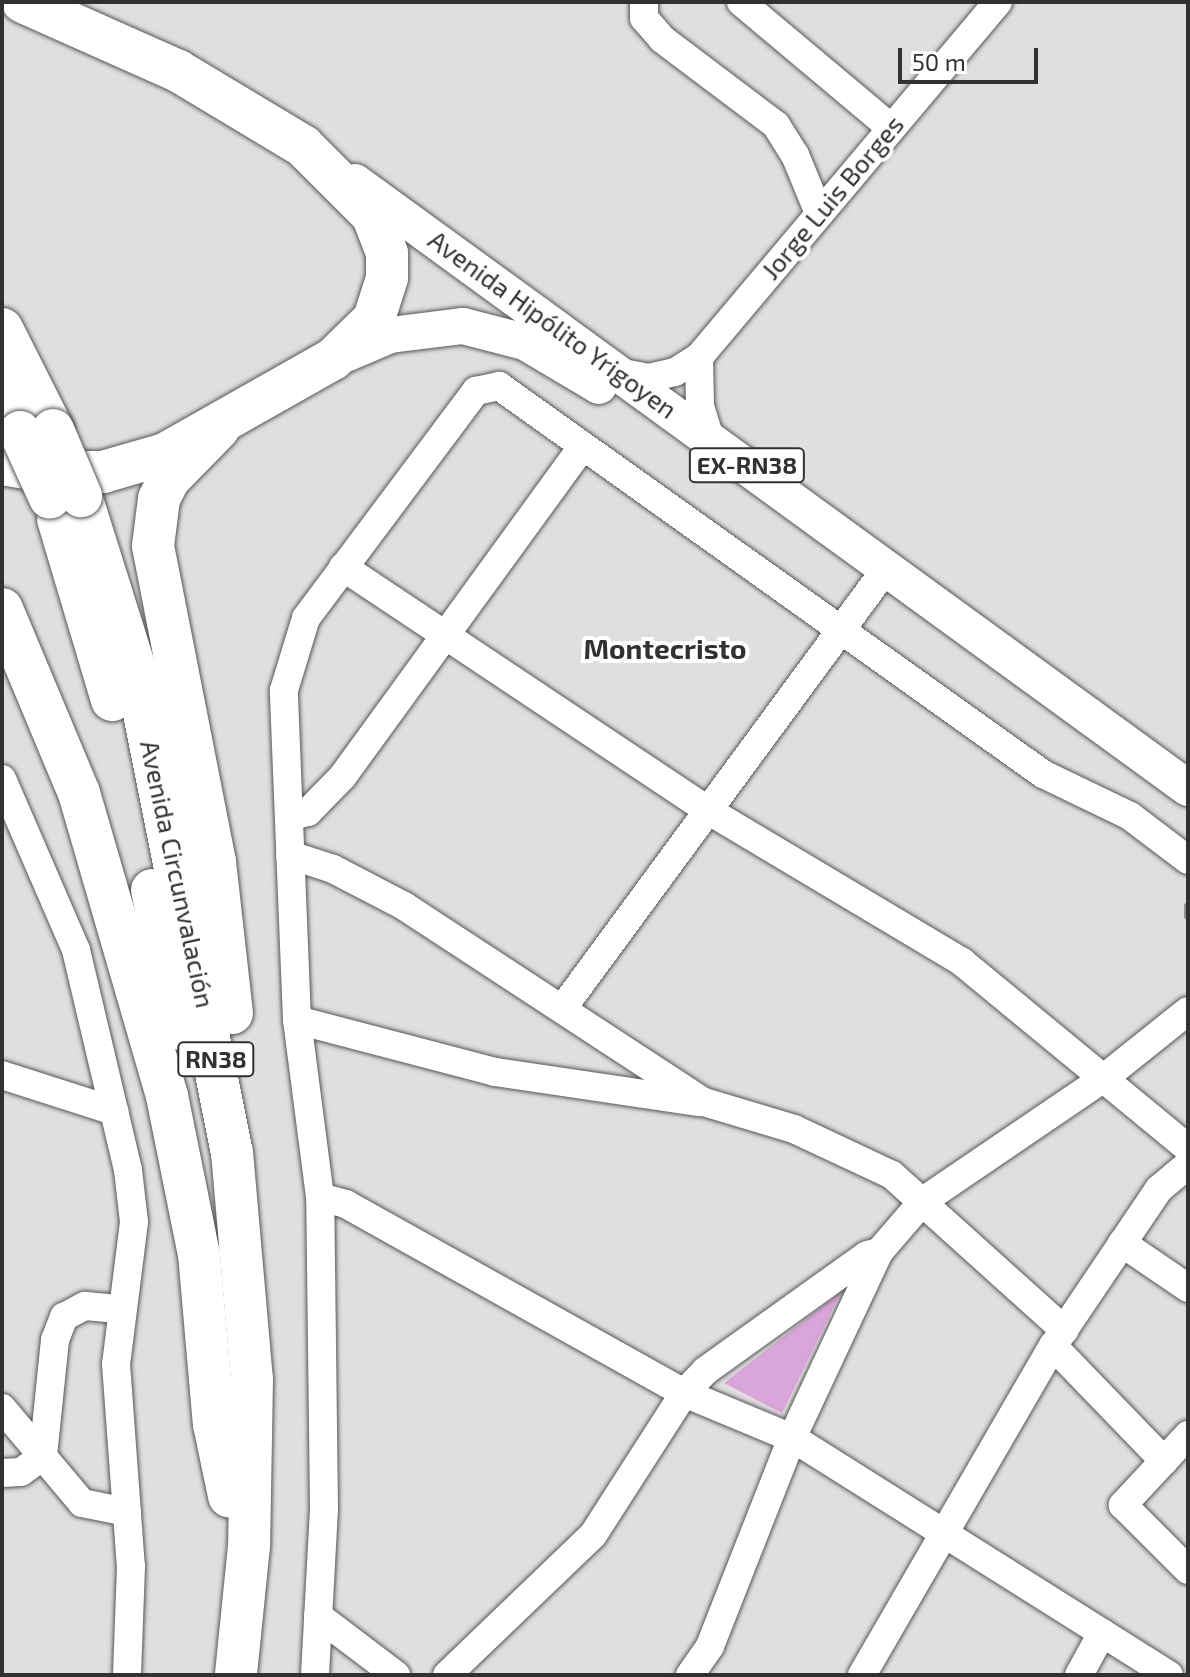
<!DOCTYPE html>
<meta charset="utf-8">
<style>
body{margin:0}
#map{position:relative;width:1190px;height:1677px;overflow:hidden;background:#e0dee0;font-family:"Exo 2",sans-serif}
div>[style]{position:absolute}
.green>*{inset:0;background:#daa5da}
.roads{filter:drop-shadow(0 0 2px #575557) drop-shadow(0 0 2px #575557)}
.minor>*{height:28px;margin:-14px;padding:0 14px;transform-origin:14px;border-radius:14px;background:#fff}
.major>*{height:36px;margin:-18px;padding:0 18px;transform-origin:18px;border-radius:18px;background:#fff}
.highway>*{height:42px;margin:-21px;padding:0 21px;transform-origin:21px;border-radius:21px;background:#fff}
.bridges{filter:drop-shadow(0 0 2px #575557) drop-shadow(0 0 2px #575557)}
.highway-bridge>*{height:42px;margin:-21px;padding:0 21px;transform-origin:21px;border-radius:21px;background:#fff}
.wall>*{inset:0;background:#939193}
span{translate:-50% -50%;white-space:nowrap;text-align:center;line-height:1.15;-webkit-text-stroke:8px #fff;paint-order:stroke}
.shield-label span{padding:2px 6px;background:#fff;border:2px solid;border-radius:6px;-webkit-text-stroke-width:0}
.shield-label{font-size:24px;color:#323132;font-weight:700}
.street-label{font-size:26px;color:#323132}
.neighbourhood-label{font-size:28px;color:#323132;font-weight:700}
.frame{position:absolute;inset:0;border:4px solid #323132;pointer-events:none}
.scale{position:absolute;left:898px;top:48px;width:140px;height:36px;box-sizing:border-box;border:4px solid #323132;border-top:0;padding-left:10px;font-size:24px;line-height:28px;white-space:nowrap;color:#323132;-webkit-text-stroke:6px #fff;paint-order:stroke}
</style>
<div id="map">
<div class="green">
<i style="clip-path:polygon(841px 1292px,782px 1413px,724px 1383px)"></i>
</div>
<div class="roads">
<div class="minor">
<i style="left:644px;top:2px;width:16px;rotate:90deg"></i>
<i style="left:644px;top:18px;width:28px;rotate:49deg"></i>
<i style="left:662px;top:39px;width:143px;rotate:37deg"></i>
<i style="left:776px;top:125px;width:36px;rotate:58deg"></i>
<i style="left:795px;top:155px;width:63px;rotate:67.5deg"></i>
<i style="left:741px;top:2px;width:196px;rotate:40deg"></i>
<i style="left:699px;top:357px;width:49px;rotate:88.8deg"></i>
<i style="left:700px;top:406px;width:34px;rotate:73deg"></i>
<i style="left:623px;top:373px;width:26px;rotate:11deg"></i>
<i style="left:649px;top:378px;width:27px;rotate:-13deg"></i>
<i style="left:675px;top:372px;width:28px;rotate:-32deg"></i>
<i style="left:699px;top:357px;width:464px;rotate:-49.9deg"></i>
<i style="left:343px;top:567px;width:440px;rotate:33.7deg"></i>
<i style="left:709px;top:811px;width:295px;rotate:30.8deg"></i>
<i style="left:962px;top:962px;width:293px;rotate:39.5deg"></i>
<i style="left:2px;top:779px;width:186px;rotate:66.6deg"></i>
<i style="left:76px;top:950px;width:226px;rotate:76.7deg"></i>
<i style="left:128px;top:1170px;width:52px;rotate:83.4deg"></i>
<i style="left:134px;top:1222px;width:143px;rotate:97.2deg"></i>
<i style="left:116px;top:1364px;width:203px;rotate:85.8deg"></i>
<i style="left:131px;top:1566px;width:109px;rotate:92.1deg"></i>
<i style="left:289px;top:817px;width:20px;rotate:-15deg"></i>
<i style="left:308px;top:812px;width:50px;rotate:-45.8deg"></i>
<i style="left:343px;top:776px;width:407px;rotate:-54deg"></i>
<i style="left:290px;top:855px;width:45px;rotate:18deg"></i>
<i style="left:333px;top:869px;width:80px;rotate:27.5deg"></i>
<i style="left:404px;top:906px;width:358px;rotate:33.2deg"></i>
<i style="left:704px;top:1102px;width:94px;rotate:16.7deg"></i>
<i style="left:794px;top:1129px;width:108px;rotate:25.1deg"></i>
<i style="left:892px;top:1175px;width:232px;rotate:42deg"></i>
<i style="left:562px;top:1009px;width:526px;rotate:-53.65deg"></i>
<i style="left:297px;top:1020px;width:205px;rotate:14.7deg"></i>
<i style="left:495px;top:1072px;width:206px;rotate:8.4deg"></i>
<i style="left:2px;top:1075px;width:118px;rotate:17.8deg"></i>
<i style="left:1122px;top:1243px;width:80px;rotate:34.3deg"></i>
<i style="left:1053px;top:1346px;width:160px;rotate:46deg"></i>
<i style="left:2px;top:1408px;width:124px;rotate:49.9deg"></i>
<i style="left:82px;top:1503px;width:46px;rotate:11.3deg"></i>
<i style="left:1188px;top:1435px;width:96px;rotate:132.9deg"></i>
<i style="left:1123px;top:1505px;width:92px;rotate:45deg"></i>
<i style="left:2px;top:1473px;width:19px;rotate:-3deg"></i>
<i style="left:21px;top:1472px;width:27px;rotate:-36deg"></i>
<i style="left:43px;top:1456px;width:117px;rotate:-84.1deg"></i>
<i style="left:55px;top:1340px;width:25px;rotate:-69deg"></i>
<i style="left:64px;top:1317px;width:24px;rotate:-28deg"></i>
<i style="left:85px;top:1306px;width:34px;rotate:5deg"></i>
<i style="left:318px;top:1616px;width:98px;rotate:37.1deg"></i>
<i style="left:315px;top:1675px;width:166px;rotate:-86.9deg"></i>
<i style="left:324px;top:1509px;width:312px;rotate:-90.7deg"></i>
<i style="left:447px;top:1675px;width:202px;rotate:-43.8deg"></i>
<i style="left:593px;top:1535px;width:169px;rotate:-57.3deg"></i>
<i style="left:684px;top:1393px;width:30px;rotate:-46deg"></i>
<i style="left:705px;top:1371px;width:199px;rotate:-35.6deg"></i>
<i style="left:867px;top:1255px;width:12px;rotate:-14deg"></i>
<i style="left:690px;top:1675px;width:35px;rotate:-55deg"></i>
<i style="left:710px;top:1646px;width:224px;rotate:-68.5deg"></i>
<i style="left:792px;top:1438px;width:205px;rotate:-64.9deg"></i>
<i style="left:879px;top:1252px;width:67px;rotate:-49.2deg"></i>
<i style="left:923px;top:1201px;width:219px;rotate:-34.2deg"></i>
<i style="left:1104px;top:1078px;width:107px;rotate:-38.6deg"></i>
<i style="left:862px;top:1675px;width:380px;rotate:-59.9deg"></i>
<i style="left:1053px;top:1346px;width:189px;rotate:-56deg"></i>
<i style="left:1159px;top:1189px;width:38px;rotate:-40deg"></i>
<i style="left:1079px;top:1675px;width:48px;rotate:-61.3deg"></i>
<i style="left:1169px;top:1675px;width:445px;rotate:-147.8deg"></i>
<i style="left:792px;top:1438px;width:117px;rotate:-157.4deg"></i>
<i style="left:684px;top:1393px;width:387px;rotate:-150.8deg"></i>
<i style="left:346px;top:1204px;width:27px;rotate:-165deg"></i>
<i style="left:320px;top:1197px;width:178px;rotate:-97.4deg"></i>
<i style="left:297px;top:1020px;width:330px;rotate:-92.3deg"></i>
<i style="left:284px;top:690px;width:75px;rotate:-73deg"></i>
<i style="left:306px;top:618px;width:284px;rotate:-53.2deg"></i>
<i style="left:476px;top:391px;width:24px;rotate:-12deg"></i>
<i style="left:499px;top:386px;width:668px;rotate:35.5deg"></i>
<i style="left:1043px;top:774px;width:97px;rotate:25.8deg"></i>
<i style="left:1130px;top:816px;width:73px;rotate:37.2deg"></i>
</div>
<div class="major">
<i style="left:355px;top:182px;width:1030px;rotate:36.04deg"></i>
<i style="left:341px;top:356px;width:53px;rotate:-23.2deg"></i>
<i style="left:390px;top:335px;width:74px;rotate:-7deg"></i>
<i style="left:463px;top:326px;width:64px;rotate:14.5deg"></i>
<i style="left:525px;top:342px;width:86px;rotate:30.7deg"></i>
</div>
<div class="highway">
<i style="left:2px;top:329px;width:113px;rotate:63.2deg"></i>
<i style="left:2px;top:391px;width:45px;rotate:66.3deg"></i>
<i style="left:219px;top:428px;width:71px;rotate:134.4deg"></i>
<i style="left:169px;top:479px;width:22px;rotate:117deg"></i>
<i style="left:159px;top:499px;width:47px;rotate:97.3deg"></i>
<i style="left:153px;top:546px;width:322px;rotate:78.9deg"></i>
<i style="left:215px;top:862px;width:152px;rotate:83.6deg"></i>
<i style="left:2px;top:464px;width:48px;rotate:9.7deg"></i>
<i style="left:49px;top:472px;width:54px"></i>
<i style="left:103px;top:472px;width:65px;rotate:-16.2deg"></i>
<i style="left:165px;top:454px;width:193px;rotate:-29.5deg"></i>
<i style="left:333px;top:359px;width:57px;rotate:-44.3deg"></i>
<i style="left:374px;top:319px;width:43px;rotate:-72.4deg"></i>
<i style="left:387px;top:278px;width:25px;rotate:-90deg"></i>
<i style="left:387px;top:253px;width:40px;rotate:-111deg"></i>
<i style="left:373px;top:216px;width:99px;rotate:-135deg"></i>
<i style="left:303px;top:146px;width:146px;rotate:-149deg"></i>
<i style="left:178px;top:71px;width:170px;rotate:-156deg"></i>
<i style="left:81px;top:496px;width:180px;rotate:72.6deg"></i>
<i style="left:135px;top:668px;width:494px;rotate:78.7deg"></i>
<i style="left:232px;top:1152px;width:228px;rotate:85deg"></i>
<i style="left:252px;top:1379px;width:167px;rotate:91deg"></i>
<i style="left:249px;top:1546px;width:130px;rotate:95.8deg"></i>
<i style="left:58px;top:519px;width:189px;rotate:73.4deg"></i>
<i style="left:2px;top:609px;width:199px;rotate:67.3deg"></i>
<i style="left:79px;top:793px;width:316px;rotate:73.8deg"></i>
<i style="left:167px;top:1096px;width:161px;rotate:78.6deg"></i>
<i style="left:199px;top:1254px;width:171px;rotate:85deg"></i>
<i style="left:214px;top:1424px;width:74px;rotate:78.2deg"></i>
<i style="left:152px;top:890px;width:142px;rotate:78.2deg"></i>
</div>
</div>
<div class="bridges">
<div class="highway-bridge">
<i style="left:53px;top:430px;width:72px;rotate:67deg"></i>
<i style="left:20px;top:432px;width:72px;rotate:65.6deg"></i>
</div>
</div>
<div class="wall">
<i style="clip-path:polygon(1188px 899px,1188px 921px,1184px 918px,1184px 905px)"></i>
</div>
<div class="shield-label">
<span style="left:747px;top:465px">EX-RN38</span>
<span style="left:216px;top:1059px">RN38</span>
</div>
<div class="street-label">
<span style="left:832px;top:197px;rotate:-50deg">Jorge Luis Borges</span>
<span style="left:553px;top:324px;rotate:36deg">Avenida Hipólito Yrigoyen</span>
<span style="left:178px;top:874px;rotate:78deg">Avenida Circunvalación</span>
</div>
<div class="neighbourhood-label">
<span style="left:665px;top:648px">Montecristo</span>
</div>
<div class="frame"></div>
<div class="scale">50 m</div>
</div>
